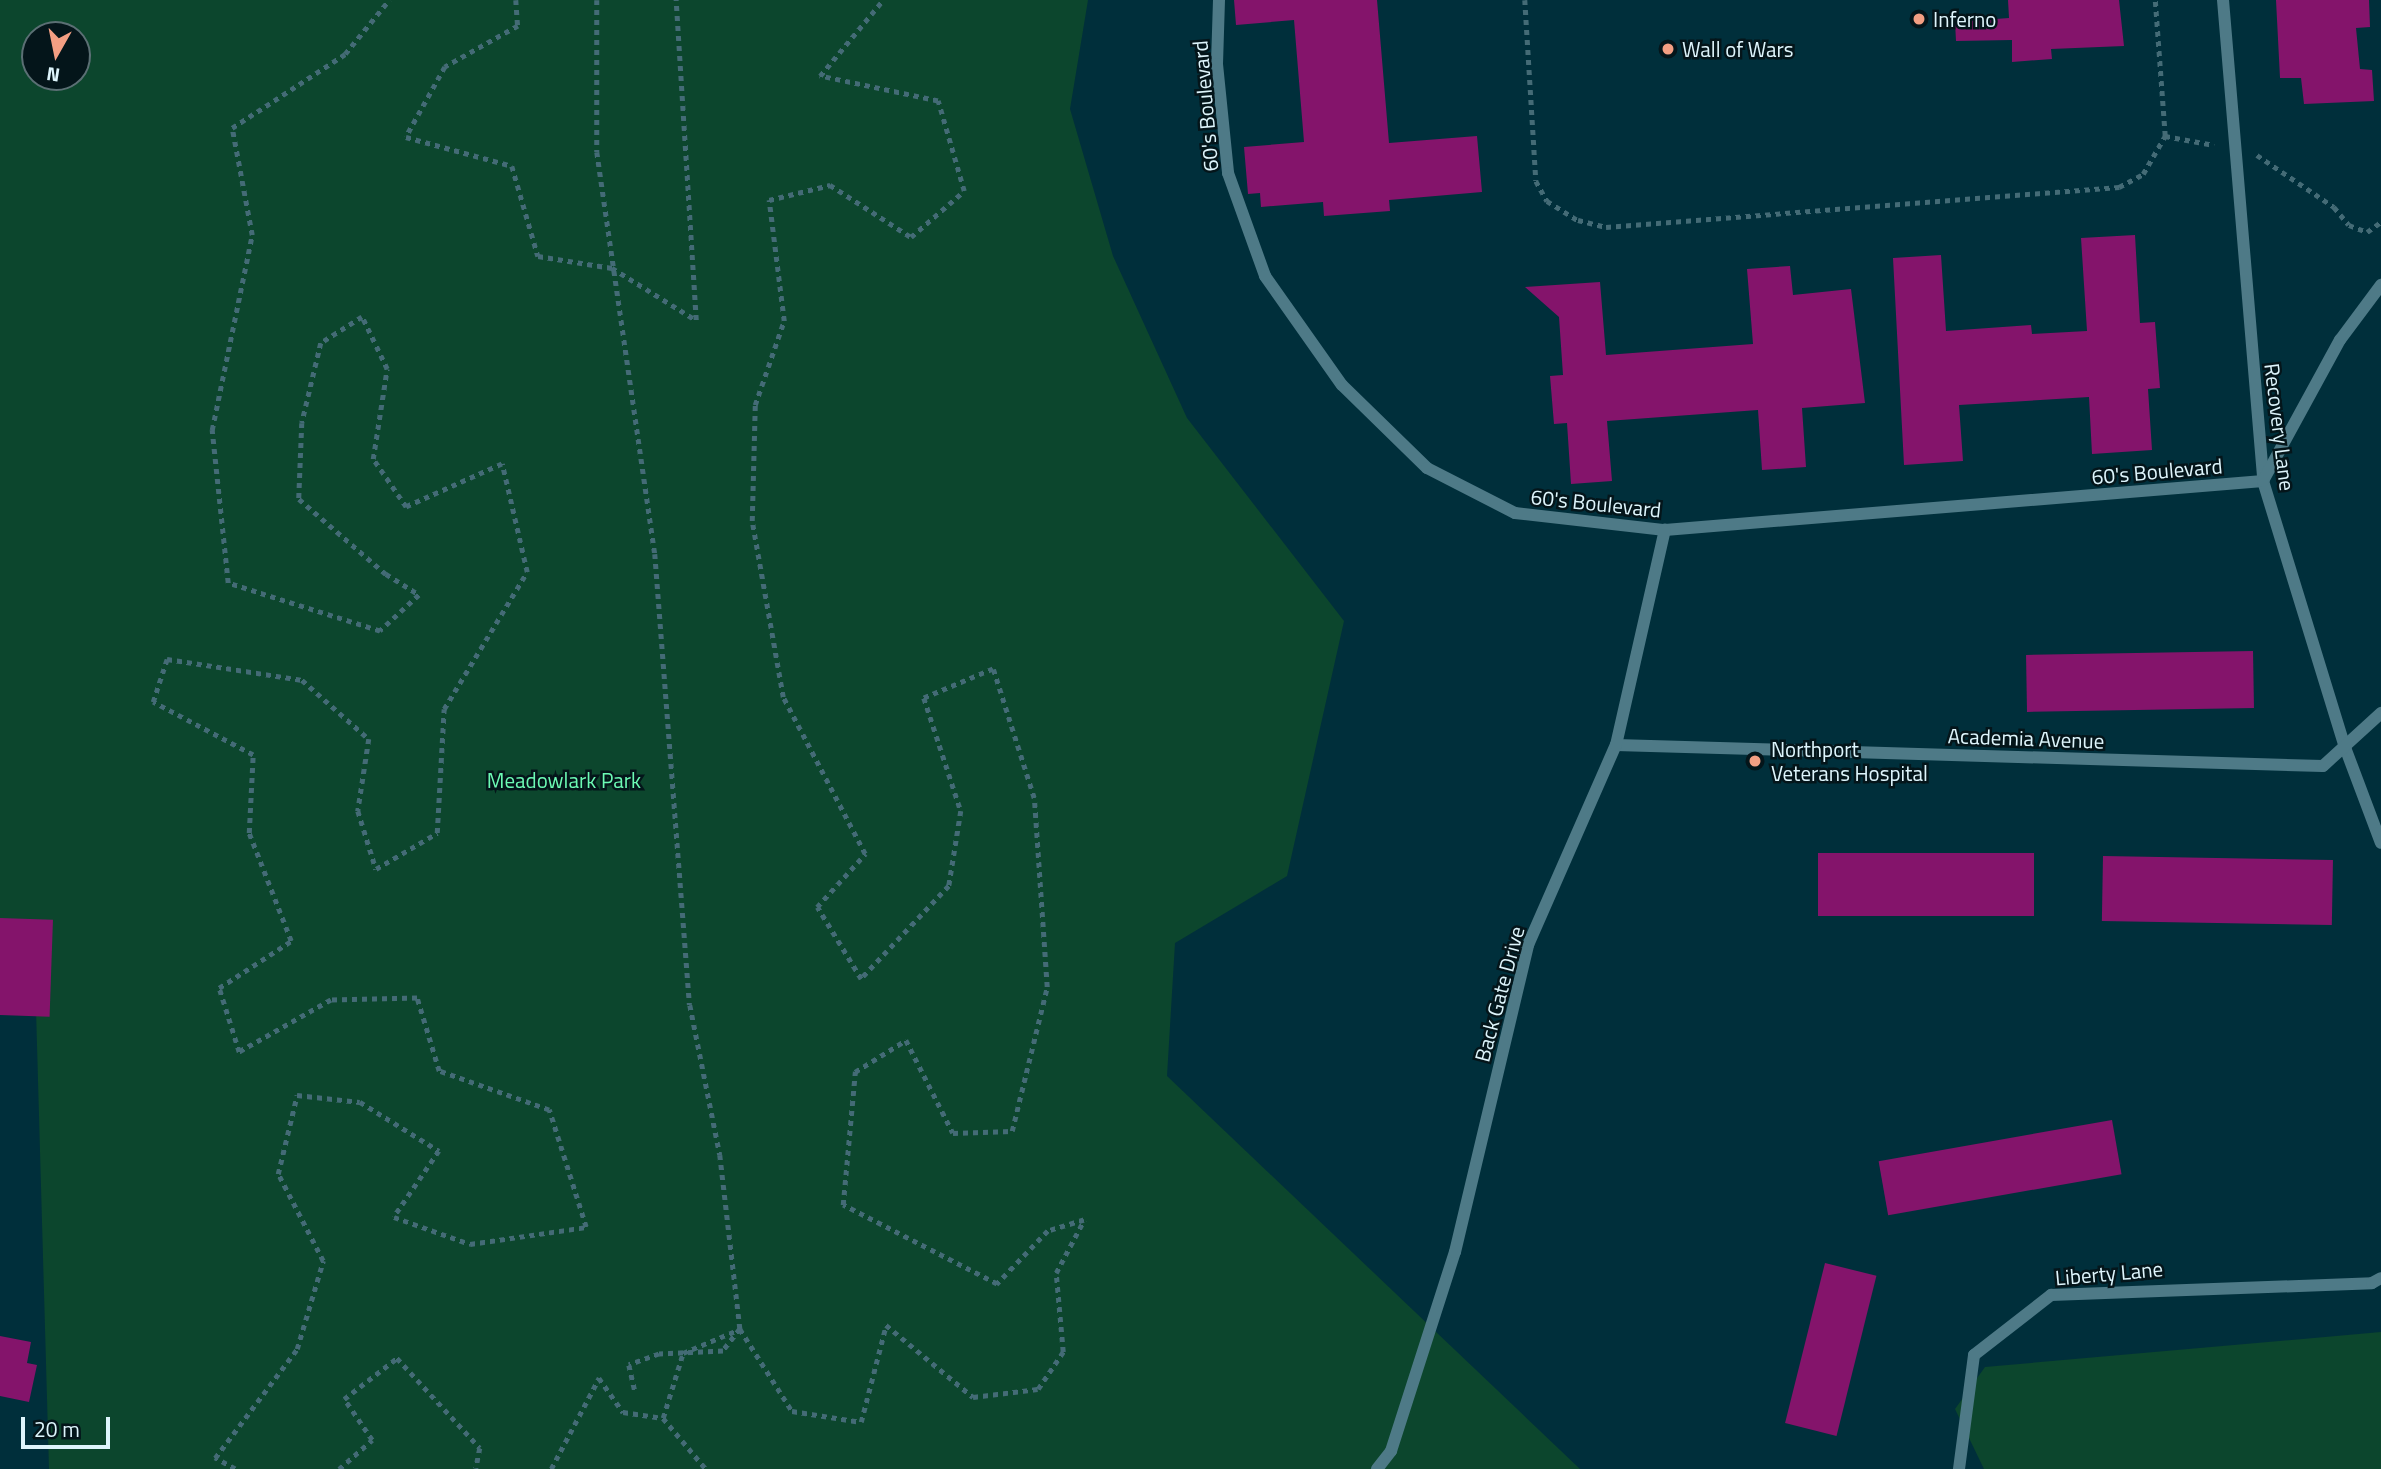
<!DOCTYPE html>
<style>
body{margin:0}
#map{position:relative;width:2381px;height:1469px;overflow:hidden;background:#002f3b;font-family:"Titillium Web",sans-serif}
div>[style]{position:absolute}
.green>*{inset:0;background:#0c462d}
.building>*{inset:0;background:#84146b;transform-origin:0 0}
.path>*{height:4.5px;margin-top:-2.25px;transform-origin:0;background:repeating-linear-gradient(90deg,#446b76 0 5px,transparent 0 10px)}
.service>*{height:12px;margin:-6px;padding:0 6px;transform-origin:6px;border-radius:6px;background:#4e7a87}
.dots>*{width:19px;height:19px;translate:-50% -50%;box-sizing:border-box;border:4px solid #04151a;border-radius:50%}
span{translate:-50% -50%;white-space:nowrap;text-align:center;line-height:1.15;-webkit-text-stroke:5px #04151a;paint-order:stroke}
.poi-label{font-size:21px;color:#def5fc}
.left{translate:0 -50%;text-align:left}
.street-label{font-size:21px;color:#def5fc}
.park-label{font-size:21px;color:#6cfab4}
.north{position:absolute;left:21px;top:21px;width:70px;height:70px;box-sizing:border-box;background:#04151a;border:2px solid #5b6f74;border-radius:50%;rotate:189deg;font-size:19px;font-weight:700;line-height:28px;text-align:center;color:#def5fc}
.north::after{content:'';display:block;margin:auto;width:24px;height:32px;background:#f39f83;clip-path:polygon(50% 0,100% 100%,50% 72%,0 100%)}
.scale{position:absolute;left:21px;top:1417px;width:89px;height:32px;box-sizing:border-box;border:4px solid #def5fc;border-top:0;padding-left:9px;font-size:21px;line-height:24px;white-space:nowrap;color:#def5fc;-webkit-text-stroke:5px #04151a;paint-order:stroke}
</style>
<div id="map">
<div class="green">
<i style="clip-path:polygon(evenodd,0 0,1088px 0,1070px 109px,1113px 256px,1187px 418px,1344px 621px,1287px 876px,1175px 943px,1167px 1076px,1580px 1469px,49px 1469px,35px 974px,0 970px,0 0,35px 35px,77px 35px,77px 77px,35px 77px,35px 35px)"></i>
<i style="clip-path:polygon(2381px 1332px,2381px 1469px,1984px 1469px,1955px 1409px,1985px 1367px)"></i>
</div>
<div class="building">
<i style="clip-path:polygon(1234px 0,1377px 0,1389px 143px,1477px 136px,1482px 192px,1389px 200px,1390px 211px,1324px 216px,1323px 202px,1261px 207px,1260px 193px,1248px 194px,1244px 147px,1304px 142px,1294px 20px,1236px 25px)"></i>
<i style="clip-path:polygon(2008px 0,2119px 0,2124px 46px,2051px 49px,2052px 59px,2012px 62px,2012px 40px,1956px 41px,1955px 22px,2009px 18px)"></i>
<i style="clip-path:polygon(2276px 0,2369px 0,2370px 27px,2356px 28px,2360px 69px,2372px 70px,2374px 101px,2304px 104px,2301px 78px,2280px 78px)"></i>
<i style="clip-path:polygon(2135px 235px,2140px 323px,2155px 322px,2160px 388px,2148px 389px,2152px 450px,2092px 454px,2089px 397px,1959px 405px,1963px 461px,1904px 465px,1893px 258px,1941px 255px,1946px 331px,2031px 325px,2032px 334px,2087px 331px,2081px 238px)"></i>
<i style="clip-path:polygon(1790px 266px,1793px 295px,1851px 289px,1865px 403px,1802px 408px,1806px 467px,1762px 470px,1758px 410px,1607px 421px,1612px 481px,1571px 484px,1567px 423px,1554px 424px,1550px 376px,1563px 375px,1559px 317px,1525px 287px,1600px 282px,1606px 355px,1753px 344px,1747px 269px)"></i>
<i style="left:2253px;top:651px;width:57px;height:227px;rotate:89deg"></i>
<i style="left:1818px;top:853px;width:216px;height:63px"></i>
<i style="left:2103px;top:856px;width:230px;height:65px;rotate:1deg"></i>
<i style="left:0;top:918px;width:53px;height:97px;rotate:2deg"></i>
<i style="left:2112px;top:1120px;width:55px;height:237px;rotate:80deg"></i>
<i style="left:1825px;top:1263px;width:53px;height:165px;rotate:14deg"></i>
<i style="clip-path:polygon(0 1336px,31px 1342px,27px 1363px,37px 1365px,29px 1402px,0 1396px)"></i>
</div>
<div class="path">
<i style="left:516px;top:0;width:26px;rotate:86deg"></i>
<i style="left:518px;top:26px;width:84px;rotate:150.7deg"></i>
<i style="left:445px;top:67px;width:80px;rotate:119.1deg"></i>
<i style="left:406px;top:137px;width:110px;rotate:15.3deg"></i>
<i style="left:512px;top:166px;width:94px;rotate:73.9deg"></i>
<i style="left:538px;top:256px;width:75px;rotate:9.2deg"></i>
<i style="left:612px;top:268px;width:99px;rotate:31.8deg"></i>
<i style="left:696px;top:320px;width:321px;rotate:-93.6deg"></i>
<i style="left:597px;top:0;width:152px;rotate:90deg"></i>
<i style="left:597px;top:152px;width:406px;rotate:81.8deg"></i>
<i style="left:655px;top:554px;width:452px;rotate:85.6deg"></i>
<i style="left:690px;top:1005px;width:153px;rotate:78.7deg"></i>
<i style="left:720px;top:1155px;width:175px;rotate:83.4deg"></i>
<i style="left:740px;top:1329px;width:28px;rotate:128deg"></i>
<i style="left:723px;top:1351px;width:64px;rotate:177.3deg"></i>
<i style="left:659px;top:1354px;width:32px;rotate:160deg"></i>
<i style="left:629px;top:1365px;width:26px;rotate:77deg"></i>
<i style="left:1525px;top:0;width:181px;rotate:86.5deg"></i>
<i style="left:1536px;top:181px;width:23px;rotate:61deg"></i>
<i style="left:1547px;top:201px;width:36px;rotate:32deg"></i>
<i style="left:1578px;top:220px;width:29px;rotate:14deg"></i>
<i style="left:1606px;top:227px;width:515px;rotate:-4.46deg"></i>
<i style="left:2119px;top:187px;width:27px;rotate:-28deg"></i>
<i style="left:2143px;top:174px;width:44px;rotate:-59.9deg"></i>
<i style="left:2165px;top:136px;width:136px;rotate:-94.2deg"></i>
<i style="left:2165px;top:136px;width:50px;rotate:10.4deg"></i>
<i style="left:2257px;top:155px;width:93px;rotate:34deg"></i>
<i style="left:2334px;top:207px;width:23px;rotate:50deg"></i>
<i style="left:2349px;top:225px;width:19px;rotate:21deg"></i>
<i style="left:2367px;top:232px;width:17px;rotate:-36deg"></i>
<i style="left:663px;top:1418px;width:67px;rotate:49.9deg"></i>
<i style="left:235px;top:1469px;width:23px;rotate:-151deg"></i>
<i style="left:215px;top:1458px;width:136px;rotate:-53deg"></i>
<i style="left:297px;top:1349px;width:92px;rotate:-73.5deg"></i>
<i style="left:323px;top:1261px;width:98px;rotate:-117.3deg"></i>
<i style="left:278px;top:1174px;width:81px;rotate:-76.5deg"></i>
<i style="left:297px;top:1095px;width:63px;rotate:6.3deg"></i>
<i style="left:360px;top:1102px;width:93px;rotate:31.8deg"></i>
<i style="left:439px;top:1151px;width:80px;rotate:124.3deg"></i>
<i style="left:394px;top:1217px;width:81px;rotate:19.6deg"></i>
<i style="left:470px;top:1244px;width:117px;rotate:-8.3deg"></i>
<i style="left:586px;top:1227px;width:123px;rotate:-107.5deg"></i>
<i style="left:549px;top:1110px;width:117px;rotate:-160.5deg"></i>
<i style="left:439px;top:1071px;width:76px;rotate:-106.8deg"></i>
<i style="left:417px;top:998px;width:86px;rotate:178.7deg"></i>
<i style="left:331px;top:1000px;width:106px;rotate:150.5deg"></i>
<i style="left:239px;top:1052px;width:67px;rotate:-107.4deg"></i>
<i style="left:219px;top:988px;width:86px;rotate:-33.1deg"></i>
<i style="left:291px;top:941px;width:116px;rotate:-111.3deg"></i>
<i style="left:249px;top:833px;width:78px;rotate:-87.1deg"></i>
<i style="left:253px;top:755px;width:113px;rotate:-152.1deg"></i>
<i style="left:153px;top:702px;width:45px;rotate:-72deg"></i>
<i style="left:167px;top:659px;width:137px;rotate:8.8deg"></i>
<i style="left:302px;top:680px;width:89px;rotate:41.4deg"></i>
<i style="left:369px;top:739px;width:73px;rotate:98.7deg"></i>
<i style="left:358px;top:811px;width:61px;rotate:72.8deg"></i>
<i style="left:376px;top:869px;width:71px;rotate:-30.5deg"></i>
<i style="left:437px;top:833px;width:124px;rotate:-86.8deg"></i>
<i style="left:444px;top:709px;width:160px;rotate:-58.8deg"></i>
<i style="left:527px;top:572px;width:111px;rotate:-103deg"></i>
<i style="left:502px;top:464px;width:105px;rotate:155.9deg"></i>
<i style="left:406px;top:507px;width:58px;rotate:-124.5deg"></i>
<i style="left:373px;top:459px;width:91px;rotate:-81.2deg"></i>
<i style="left:387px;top:369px;width:58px;rotate:-115.7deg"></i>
<i style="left:362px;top:317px;width:49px;rotate:147.6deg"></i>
<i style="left:321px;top:343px;width:82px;rotate:103.4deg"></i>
<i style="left:302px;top:423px;width:76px;rotate:92.3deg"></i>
<i style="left:299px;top:499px;width:115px;rotate:40.8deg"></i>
<i style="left:386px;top:574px;width:39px;rotate:32deg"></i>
<i style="left:419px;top:595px;width:53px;rotate:137.3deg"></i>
<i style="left:380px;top:631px;width:159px;rotate:-162.5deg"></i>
<i style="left:228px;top:583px;width:154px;rotate:-96deg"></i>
<i style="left:212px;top:430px;width:199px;rotate:-78.4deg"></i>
<i style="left:252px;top:235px;width:109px;rotate:-100.6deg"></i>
<i style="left:232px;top:128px;width:135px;rotate:-33.2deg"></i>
<i style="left:345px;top:54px;width:70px;rotate:-50.8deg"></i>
<i style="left:339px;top:1469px;width:44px;rotate:-41.3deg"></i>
<i style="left:372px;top:1440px;width:50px;rotate:-124.3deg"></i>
<i style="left:344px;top:1399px;width:67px;rotate:-37.7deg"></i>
<i style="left:397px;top:1358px;width:122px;rotate:47.3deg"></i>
<i style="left:480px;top:1448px;width:21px;rotate:101deg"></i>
<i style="left:551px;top:1469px;width:103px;rotate:-62.2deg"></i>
<i style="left:599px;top:1378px;width:42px;rotate:54.8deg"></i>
<i style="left:623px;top:1412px;width:40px;rotate:8.5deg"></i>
<i style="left:663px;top:1418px;width:68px;rotate:-72.9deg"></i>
<i style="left:683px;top:1353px;width:62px;rotate:-22.8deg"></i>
<i style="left:740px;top:1329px;width:97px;rotate:57.6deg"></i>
<i style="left:792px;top:1411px;width:70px;rotate:9.1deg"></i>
<i style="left:861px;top:1422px;width:100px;rotate:-75.5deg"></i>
<i style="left:886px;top:1325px;width:113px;rotate:39.6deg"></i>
<i style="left:973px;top:1397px;width:65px;rotate:-7deg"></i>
<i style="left:1038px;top:1389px;width:45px;rotate:-56deg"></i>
<i style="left:1063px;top:1352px;width:79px;rotate:-95.1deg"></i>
<i style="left:1056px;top:1273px;width:60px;rotate:-62.2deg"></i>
<i style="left:1084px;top:1220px;width:38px;rotate:163deg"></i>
<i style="left:1048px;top:1231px;width:74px;rotate:133.9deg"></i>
<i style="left:997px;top:1284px;width:173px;rotate:-152.8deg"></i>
<i style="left:843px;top:1205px;width:134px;rotate:-84.8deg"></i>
<i style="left:855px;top:1072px;width:60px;rotate:-32.1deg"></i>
<i style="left:906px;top:1040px;width:104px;rotate:63.2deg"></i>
<i style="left:953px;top:1133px;width:59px;rotate:-1.9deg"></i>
<i style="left:1012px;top:1131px;width:148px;rotate:-76.3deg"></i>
<i style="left:1047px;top:987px;width:189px;rotate:-93.9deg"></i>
<i style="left:1034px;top:798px;width:135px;rotate:-107.6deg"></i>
<i style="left:993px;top:669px;width:75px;rotate:157.2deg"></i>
<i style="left:924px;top:698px;width:119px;rotate:71.9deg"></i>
<i style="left:961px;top:811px;width:76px;rotate:99.1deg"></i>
<i style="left:949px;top:886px;width:128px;rotate:133.4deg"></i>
<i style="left:861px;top:979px;width:84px;rotate:-121.4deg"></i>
<i style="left:817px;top:907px;width:72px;rotate:-47.8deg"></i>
<i style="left:865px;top:854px;width:177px;rotate:-117.6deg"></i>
<i style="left:783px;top:697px;width:179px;rotate:-100deg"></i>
<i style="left:752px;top:521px;width:116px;rotate:-88.5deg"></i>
<i style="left:755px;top:405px;width:89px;rotate:-71deg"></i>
<i style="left:784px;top:321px;width:122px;rotate:-97.1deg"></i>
<i style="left:769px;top:200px;width:63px;rotate:-13.8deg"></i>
<i style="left:830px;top:185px;width:96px;rotate:32.7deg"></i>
<i style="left:911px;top:237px;width:70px;rotate:-41deg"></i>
<i style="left:964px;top:191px;width:94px;rotate:-106.1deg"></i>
<i style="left:938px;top:101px;width:121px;rotate:-168deg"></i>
<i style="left:820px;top:76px;width:99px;rotate:-50.3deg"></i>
</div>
<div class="service">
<i style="left:1219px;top:0;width:64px;rotate:91.8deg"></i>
<i style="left:1217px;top:64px;width:110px;rotate:84.2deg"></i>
<i style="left:1228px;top:173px;width:109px;rotate:70.2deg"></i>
<i style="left:1265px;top:276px;width:133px;rotate:54.8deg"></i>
<i style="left:1342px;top:385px;width:119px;rotate:44.3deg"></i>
<i style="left:1427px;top:468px;width:99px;rotate:27.1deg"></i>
<i style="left:1515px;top:513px;width:151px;rotate:6.5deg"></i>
<i style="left:1665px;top:530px;width:600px;rotate:-4.68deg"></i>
<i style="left:2223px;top:0;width:483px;rotate:85.2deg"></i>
<i style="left:2263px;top:481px;width:282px;rotate:72.9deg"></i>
<i style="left:2346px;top:750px;width:99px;rotate:69.4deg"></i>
<i style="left:2263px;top:481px;width:161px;rotate:-61.4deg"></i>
<i style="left:2340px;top:340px;width:69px;rotate:-53.3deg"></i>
<i style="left:1616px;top:745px;width:707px;rotate:1.7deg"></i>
<i style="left:2323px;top:766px;width:79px;rotate:-42.4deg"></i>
<i style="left:1377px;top:1469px;width:23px;rotate:-52deg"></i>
<i style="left:1391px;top:1451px;width:209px;rotate:-72.2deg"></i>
<i style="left:1455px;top:1252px;width:316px;rotate:-76.6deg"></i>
<i style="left:1528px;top:945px;width:219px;rotate:-66.3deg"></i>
<i style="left:1616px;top:745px;width:221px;rotate:-77.2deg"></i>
<i style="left:1959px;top:1469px;width:115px;rotate:-82.5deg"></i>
<i style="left:1974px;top:1355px;width:98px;rotate:-37.9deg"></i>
<i style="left:2051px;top:1295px;width:321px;rotate:-2.1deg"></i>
<i style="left:2372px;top:1283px;width:10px;rotate:-29deg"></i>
</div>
<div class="dots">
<i style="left:1919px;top:19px;background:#f39f83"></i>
<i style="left:1668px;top:49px;background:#f39f83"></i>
<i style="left:1755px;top:761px;background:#f39f83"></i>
</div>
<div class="poi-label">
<span class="left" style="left:1933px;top:19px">Inferno</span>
<span class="left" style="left:1682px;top:49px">Wall of Wars</span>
<span class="left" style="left:1771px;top:761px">Northport<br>Veterans Hospital</span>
</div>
<div class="street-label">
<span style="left:1205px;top:106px;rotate:-95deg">60's Boulevard</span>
<span style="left:2280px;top:427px;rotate:83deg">Recovery Lane</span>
<span style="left:2157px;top:471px;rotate:-5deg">60's Boulevard</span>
<span style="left:1596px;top:503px;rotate:6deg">60's Boulevard</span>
<span style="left:2026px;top:738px;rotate:2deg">Academia Avenue</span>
<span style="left:1499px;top:994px;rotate:-75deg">Back Gate Drive</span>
<span style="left:2109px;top:1273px;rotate:-5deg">Liberty Lane</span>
</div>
<div class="park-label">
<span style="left:564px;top:780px">Meadowlark Park</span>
</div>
<div class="north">N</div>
<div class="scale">20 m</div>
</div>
